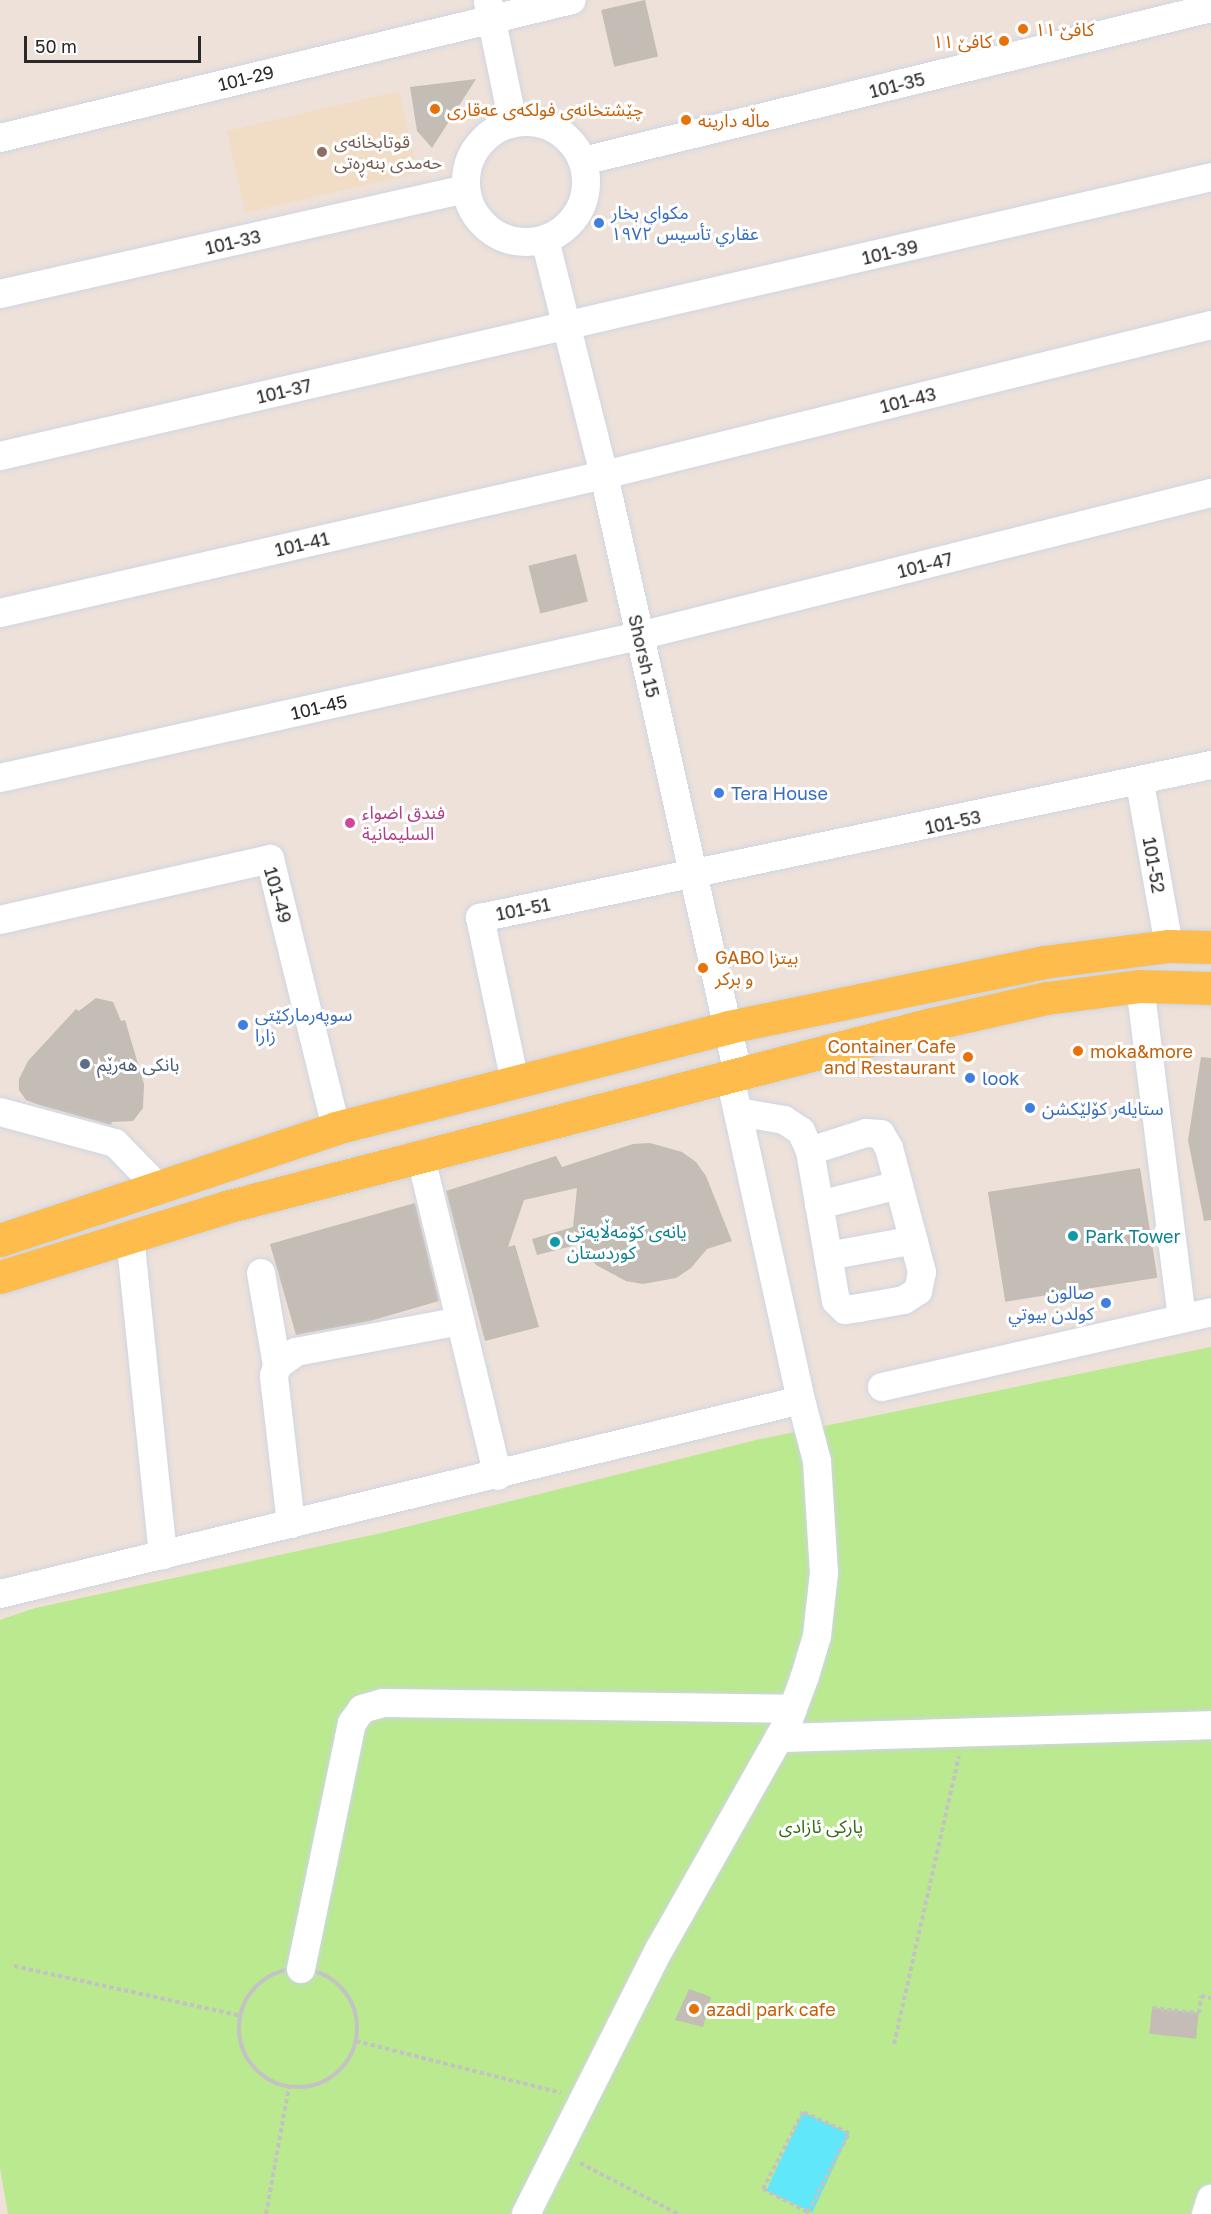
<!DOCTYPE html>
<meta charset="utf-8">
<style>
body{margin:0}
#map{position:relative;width:1211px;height:2214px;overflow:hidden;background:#ede1d9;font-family:"Golos Text","Noto Sans Arabic",sans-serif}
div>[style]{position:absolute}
.education>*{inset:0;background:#f1ddc6;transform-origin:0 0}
.green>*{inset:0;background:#bae98f}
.water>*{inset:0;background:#60e7fa;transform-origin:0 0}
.building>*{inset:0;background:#c4bdb5;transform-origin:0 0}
.path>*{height:4px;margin-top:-2px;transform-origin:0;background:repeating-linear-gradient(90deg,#c3c3c3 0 4.5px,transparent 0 7.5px)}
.path>.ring{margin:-2px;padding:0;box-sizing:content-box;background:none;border:4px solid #c3c3c3;border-radius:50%}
.roads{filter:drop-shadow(0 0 2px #ced5e4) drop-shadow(0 0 2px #ced5e4)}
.minor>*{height:28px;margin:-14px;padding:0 14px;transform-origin:14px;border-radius:14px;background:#fff}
.minor>.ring{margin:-14px;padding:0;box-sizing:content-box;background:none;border:28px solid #fff;border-radius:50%}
.major>*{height:33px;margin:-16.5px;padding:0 16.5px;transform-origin:16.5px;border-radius:16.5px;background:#febc4c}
.dots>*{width:16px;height:16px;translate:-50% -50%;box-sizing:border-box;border:3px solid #fff;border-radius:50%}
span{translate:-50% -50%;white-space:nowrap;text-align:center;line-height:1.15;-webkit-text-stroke:6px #fff;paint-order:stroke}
.food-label{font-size:18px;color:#c56008}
.left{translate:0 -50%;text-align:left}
.right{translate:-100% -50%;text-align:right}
.street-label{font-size:18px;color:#292929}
.education-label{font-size:18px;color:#785e54}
.shop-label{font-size:18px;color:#366cbe}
.hotel-label{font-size:18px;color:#b23c85}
.service-label{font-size:18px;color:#4e5e75}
.culture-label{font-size:18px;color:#0d838f}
.park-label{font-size:18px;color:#316c12}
.scale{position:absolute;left:24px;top:36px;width:177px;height:27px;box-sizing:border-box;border:3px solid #292929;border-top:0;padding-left:8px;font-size:18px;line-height:21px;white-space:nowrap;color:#292929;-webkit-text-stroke:4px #fff;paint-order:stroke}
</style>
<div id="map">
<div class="education">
<i style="left:399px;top:91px;width:84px;height:177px;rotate:77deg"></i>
</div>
<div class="green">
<i style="clip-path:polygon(1211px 1347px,1211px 2214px,8px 2214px,0 2168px,0 1620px,35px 1608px,386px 1532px,756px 1440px)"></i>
</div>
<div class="water">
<i style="left:803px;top:2112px;width:51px;height:87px;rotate:25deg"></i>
</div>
<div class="building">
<i style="left:645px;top:0;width:58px;height:45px;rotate:77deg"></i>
<i style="clip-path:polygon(476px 79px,432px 148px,417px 131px,410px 87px)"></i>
<i style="left:576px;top:554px;width:49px;height:49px;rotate:76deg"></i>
<i style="clip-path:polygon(96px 998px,113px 1002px,121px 1021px,125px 1020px,144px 1084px,143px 1108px,133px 1121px,112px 1122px,111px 1125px,39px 1105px,26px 1100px,19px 1090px,19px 1079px,28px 1061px,76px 1009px,79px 1011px)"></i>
<i style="clip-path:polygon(1201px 1057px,1211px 1058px,1211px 1220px,1204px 1221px,1188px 1140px)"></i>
<i style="clip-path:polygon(650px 1143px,682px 1152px,696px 1162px,706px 1176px,732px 1241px,707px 1249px,691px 1268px,676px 1278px,643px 1284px,626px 1281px,596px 1265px,580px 1244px,537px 1255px,532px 1239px,573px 1227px,577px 1188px,524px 1200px,508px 1247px,515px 1245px,539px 1327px,485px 1341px,446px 1191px,556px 1156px,562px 1167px,633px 1144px)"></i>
<i style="left:1140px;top:1168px;width:111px;height:154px;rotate:81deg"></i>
<i style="clip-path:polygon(415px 1203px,439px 1301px,370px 1321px,296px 1335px,270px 1244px)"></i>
<i style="clip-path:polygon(689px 1989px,711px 1997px,703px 2027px,675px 2020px)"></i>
<i style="left:1152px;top:2008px;width:47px;height:26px;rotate:6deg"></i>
</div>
<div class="path">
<i style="left:14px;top:1966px;width:232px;rotate:12.4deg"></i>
<i class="ring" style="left:239px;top:1969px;width:114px;height:114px"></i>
<i style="left:1152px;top:2008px;width:47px;rotate:6.1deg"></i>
<i style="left:1199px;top:2013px;width:17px;rotate:-83deg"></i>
<i style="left:1201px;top:1996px;width:10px;rotate:11deg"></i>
<i style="left:356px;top:2041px;width:211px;rotate:14.2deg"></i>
<i style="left:894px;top:2044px;width:295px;rotate:-77.3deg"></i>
<i style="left:580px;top:2163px;width:110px;rotate:27.5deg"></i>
<i style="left:266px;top:2214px;width:130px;rotate:-79.8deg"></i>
<i style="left:807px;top:2214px;width:2px;rotate:-63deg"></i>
<i style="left:808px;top:2212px;width:89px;rotate:-62.6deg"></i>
<i style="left:849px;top:2133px;width:51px;rotate:-155.5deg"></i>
<i style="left:803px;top:2112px;width:87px;rotate:117.5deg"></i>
<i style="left:763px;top:2189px;width:51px;rotate:27.1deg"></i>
</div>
<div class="roads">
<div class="minor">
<i style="left:488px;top:2px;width:124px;rotate:78.3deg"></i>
<i class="ring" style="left:466px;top:122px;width:92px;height:92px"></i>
<i style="left:0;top:138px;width:588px;rotate:-13.56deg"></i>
<i style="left:583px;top:161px;width:646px;rotate:-13.69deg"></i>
<i style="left:545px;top:240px;width:242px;rotate:75.9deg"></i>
<i style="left:604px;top:475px;width:614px;rotate:77.39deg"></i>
<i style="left:0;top:294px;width:477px;rotate:-12.7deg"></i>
<i style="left:0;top:456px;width:1243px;rotate:-12.97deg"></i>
<i style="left:0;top:613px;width:620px;rotate:-12.87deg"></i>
<i style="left:604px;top:475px;width:625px;rotate:-13.88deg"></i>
<i style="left:0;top:778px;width:655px;rotate:-12.53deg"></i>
<i style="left:639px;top:636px;width:590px;rotate:-14.04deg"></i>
<i style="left:1140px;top:783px;width:166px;rotate:79.9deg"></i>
<i style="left:0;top:920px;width:277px;rotate:-12.7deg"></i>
<i style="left:270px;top:859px;width:277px;rotate:76.2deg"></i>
<i style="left:1140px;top:986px;width:334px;rotate:82.8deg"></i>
<i style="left:515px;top:1082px;width:168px;rotate:-102deg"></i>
<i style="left:480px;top:918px;width:747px;rotate:-11.82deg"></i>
<i style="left:0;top:1112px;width:119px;rotate:15.1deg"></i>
<i style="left:115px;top:1143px;width:59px;rotate:45.7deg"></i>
<i style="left:738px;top:1112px;width:47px;rotate:9.9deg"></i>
<i style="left:784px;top:1120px;width:20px;rotate:33deg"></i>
<i style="left:801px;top:1131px;width:22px;rotate:66deg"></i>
<i style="left:810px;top:1151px;width:152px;rotate:80.2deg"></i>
<i style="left:836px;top:1301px;width:13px;rotate:45deg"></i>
<i style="left:845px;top:1310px;width:14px;rotate:-8deg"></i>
<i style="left:859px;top:1308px;width:46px;rotate:-10.1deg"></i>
<i style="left:904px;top:1300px;width:17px;rotate:-33deg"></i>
<i style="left:918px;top:1291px;width:19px;rotate:-78deg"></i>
<i style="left:922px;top:1272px;width:128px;rotate:-104.9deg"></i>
<i style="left:889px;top:1148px;width:16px;rotate:-120deg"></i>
<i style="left:881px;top:1134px;width:15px;rotate:-176deg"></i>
<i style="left:866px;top:1133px;width:59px;rotate:162.2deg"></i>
<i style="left:421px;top:1158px;width:327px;rotate:76.4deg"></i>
<i style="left:819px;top:1205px;width:82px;rotate:-14deg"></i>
<i style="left:130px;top:1236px;width:321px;rotate:84.1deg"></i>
<i style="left:828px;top:1256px;width:87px;rotate:-10.5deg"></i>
<i style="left:261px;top:1273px;width:94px;rotate:80.2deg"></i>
<i style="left:882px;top:1387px;width:337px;rotate:-12.8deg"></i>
<i style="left:291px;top:1524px;width:149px;rotate:-96.6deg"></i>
<i style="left:274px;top:1376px;width:10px;rotate:-73deg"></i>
<i style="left:277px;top:1366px;width:24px;rotate:-36deg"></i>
<i style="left:296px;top:1352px;width:167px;rotate:-10.7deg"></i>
<i style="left:0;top:1594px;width:824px;rotate:-13.61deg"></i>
<i style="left:801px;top:1400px;width:332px;rotate:-102.4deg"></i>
<i style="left:779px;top:1738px;width:432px;rotate:-1.7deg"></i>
<i style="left:301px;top:1969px;width:251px;rotate:-78.3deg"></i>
<i style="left:352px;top:1723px;width:17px;rotate:-54deg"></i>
<i style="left:362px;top:1709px;width:22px;rotate:-16deg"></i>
<i style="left:383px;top:1703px;width:410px;rotate:0.8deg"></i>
<i style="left:526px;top:2214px;width:296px;rotate:-63.3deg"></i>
<i style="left:659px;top:1950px;width:262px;rotate:-60.5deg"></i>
<i style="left:788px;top:1722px;width:49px;rotate:-69.7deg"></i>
<i style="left:805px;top:1676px;width:42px;rotate:-73.3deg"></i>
<i style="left:817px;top:1636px;width:63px;rotate:-83.7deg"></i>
<i style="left:824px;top:1573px;width:112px;rotate:-93.6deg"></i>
<i style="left:817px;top:1461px;width:63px;rotate:-104.7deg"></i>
<i style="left:1206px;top:2214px;width:16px;rotate:-72deg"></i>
</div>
<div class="major">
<i style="left:0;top:1240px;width:354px;rotate:-18.4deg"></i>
<i style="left:336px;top:1128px;width:405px;rotate:-14.4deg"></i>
<i style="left:728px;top:1027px;width:323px;rotate:-11.6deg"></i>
<i style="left:1044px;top:962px;width:126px;rotate:-7.3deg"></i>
<i style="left:1169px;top:946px;width:42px;rotate:1.4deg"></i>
<i style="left:0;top:1277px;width:237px;rotate:-17.2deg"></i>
<i style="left:226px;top:1207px;width:724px;rotate:-14.55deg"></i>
<i style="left:927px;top:1025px;width:123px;rotate:-12.7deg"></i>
<i style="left:1047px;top:998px;width:94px;rotate:-7.4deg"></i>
<i style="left:1140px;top:986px;width:71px;rotate:1.6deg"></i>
</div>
</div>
<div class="dots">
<i style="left:1023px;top:29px;background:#e8710a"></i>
<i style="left:1004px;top:41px;background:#e8710a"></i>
<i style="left:435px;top:109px;background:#e8710a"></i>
<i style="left:686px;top:120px;background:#e8710a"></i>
<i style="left:322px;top:152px;background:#8d6e63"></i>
<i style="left:599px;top:223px;background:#3f7fe0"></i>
<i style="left:719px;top:793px;background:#3f7fe0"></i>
<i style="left:350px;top:823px;background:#d1479c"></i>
<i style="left:703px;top:968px;background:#e8710a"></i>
<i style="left:243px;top:1025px;background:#3f7fe0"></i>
<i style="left:1078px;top:1051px;background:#e8710a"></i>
<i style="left:968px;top:1057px;background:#e8710a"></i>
<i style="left:85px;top:1064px;background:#5c6f8a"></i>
<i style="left:970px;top:1078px;background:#3f7fe0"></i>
<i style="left:1030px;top:1108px;background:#3f7fe0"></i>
<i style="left:1073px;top:1236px;background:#0f9aa8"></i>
<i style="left:555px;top:1242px;background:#0f9aa8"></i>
<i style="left:1106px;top:1303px;background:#3f7fe0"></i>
<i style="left:694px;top:2009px;background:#e8710a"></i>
</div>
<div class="food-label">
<span class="left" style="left:1035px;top:29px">کافێ ١١</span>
<span class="right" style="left:992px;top:41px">كافێ ١١</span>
<span class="left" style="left:447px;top:109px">چێشتخانەی فولکەی عەقاری</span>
<span class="left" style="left:698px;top:120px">ماڵە دارینە</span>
<span class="left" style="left:715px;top:968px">GABO بيتزا<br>و بركر</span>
<span class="right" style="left:956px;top:1057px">Container Cafe<br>and Restaurant</span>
<span class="left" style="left:1090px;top:1051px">moka&amp;more</span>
<span class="left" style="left:706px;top:2009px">azadi park cafe</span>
</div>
<div class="street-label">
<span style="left:246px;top:78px;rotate:-14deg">101-29</span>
<span style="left:897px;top:85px;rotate:-14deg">101-35</span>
<span style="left:233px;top:242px;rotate:-13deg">101-33</span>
<span style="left:890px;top:252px;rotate:-13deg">101-39</span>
<span style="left:284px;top:391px;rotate:-13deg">101-37</span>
<span style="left:908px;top:400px;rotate:-14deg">101-43</span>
<span style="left:302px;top:544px;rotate:-13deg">101-41</span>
<span style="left:925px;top:565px;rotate:-14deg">101-47</span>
<span style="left:644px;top:656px;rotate:77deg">Shorsh 15</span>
<span style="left:319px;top:707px;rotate:-13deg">101-45</span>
<span style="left:953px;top:822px;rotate:-12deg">101-53</span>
<span style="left:1154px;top:865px;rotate:80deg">101-52</span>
<span style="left:278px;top:895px;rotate:74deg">101-49</span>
<span style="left:523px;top:909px;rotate:-11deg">101-51</span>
</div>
<div class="education-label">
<span class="left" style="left:334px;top:152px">قوتابخانەی<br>حەمدی بنەڕەتی</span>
</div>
<div class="shop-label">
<span class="left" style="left:611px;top:223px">مكواي بخار<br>عقاري تأسيس ١٩٧٢</span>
<span class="left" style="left:731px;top:793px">Tera House</span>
<span class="left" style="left:255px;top:1025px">سوپەرمارکێتی<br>زارا</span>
<span class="left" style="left:982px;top:1078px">look</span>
<span class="left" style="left:1042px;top:1108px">ستایلەر کۆلێکشن</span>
<span class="right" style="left:1094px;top:1303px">صالون<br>كولدن بيوتي</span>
</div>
<div class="hotel-label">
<span class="left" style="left:362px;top:823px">فندق اضواء<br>السليمانية</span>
</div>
<div class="service-label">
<span class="left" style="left:97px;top:1064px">بانکی هەرێم</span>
</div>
<div class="culture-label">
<span class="left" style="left:567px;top:1242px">یانەی کۆمەڵایەتی<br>کوردستان</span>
<span class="left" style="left:1085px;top:1236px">Park Tower</span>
</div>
<div class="park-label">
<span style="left:821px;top:1826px">پارکی ئازادی</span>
</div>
<div class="scale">50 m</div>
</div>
